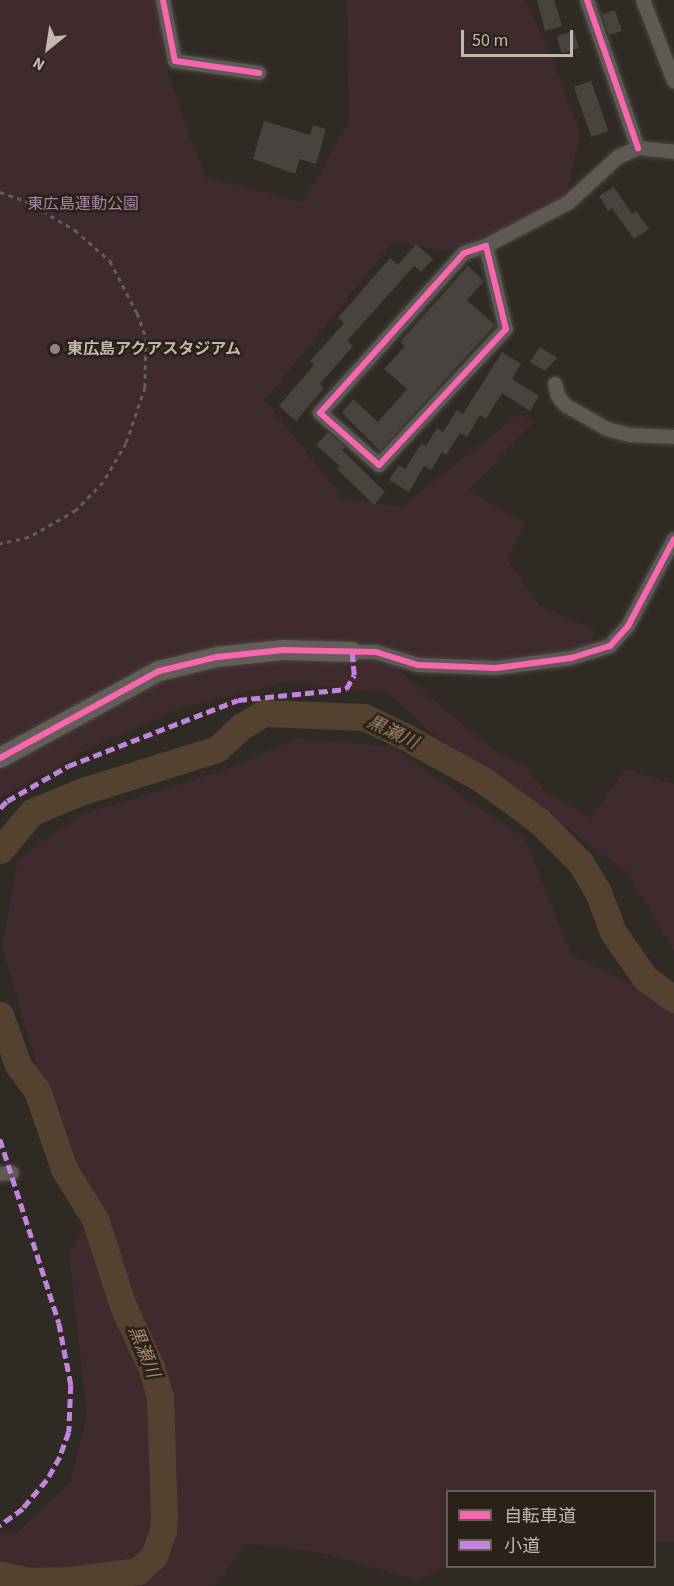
<!DOCTYPE html>
<meta charset="utf-8">
<style>
body{margin:0}
#map{position:relative;width:674px;height:1586px;overflow:hidden;background:#302a25;font-family:"Source Sans 3","Noto Sans JP",sans-serif}
div>[style]{position:absolute}
.green>*{inset:0;background:#3f2a2d}
.river>*{height:27px;margin:-13.5px;padding:0 13.5px;transform-origin:13.5px;border-radius:13.5px;background:#54412f}
.building>*{inset:0;background:#49433f;transform-origin:0 0}
.path>*{height:3px;margin-top:-1.5px;transform-origin:0;background:repeating-linear-gradient(90deg,#645d59 0 4.5px,transparent 0 9px)}
.roads{filter:drop-shadow(0 0 2px #494541) drop-shadow(0 0 2px #494541)}
.street>*{height:14px;margin:-7px;padding:0 7px;transform-origin:7px;border-radius:7px;background:#5f5954}
.secondary>*{height:20px;margin:-10px;padding:0 10px;transform-origin:10px;border-radius:10px;background:#645d58}
.quiet>*{height:4.5px;margin-top:-2.25px;transform-origin:0;background:repeating-linear-gradient(90deg,#c483df 0 9px,transparent 0 13.5px)}
.cycleway>*{height:6px;margin:-3px;padding:0 3px;transform-origin:3px;border-radius:3px;background:#f766af}
.dots>*{width:16px;height:16px;translate:-50% -50%;box-sizing:border-box;border:3px solid #2a2119;border-radius:50%}
span{translate:-50% -50%;white-space:nowrap;text-align:center;line-height:1.15;-webkit-text-stroke:5px #2a2119;paint-order:stroke}
.park-label{font-size:16px;color:#a884a4}
.poi-label{font-size:16px;color:#c3b8ad;font-weight:700}
.left{translate:0 -50%;text-align:left}
.water-label{font-size:18px;color:#a7886e;font-style:italic}
.legend{position:absolute;left:446px;top:1490px;width:210px;height:78px;box-sizing:border-box;background:#2a2119;border:2px solid #675d54;margin:0;padding:8px 10px;list-style:none;font-size:18px;color:#c3b8ad}
.legend li{display:flex;align-items:center;gap:12px;height:30px}
.legend b{width:30px;border:2px solid #675d54}
.north{position:absolute;left:18px;top:18px;width:60px;height:60px;-webkit-text-stroke:4px #2a2119;paint-order:stroke;rotate:210deg;font-size:16px;font-weight:700;line-height:24px;text-align:center;color:#c3b8ad}
.north::after{content:'';display:block;margin:auto;width:21px;height:27px;background:#c3b8ad;clip-path:polygon(50% 0,100% 100%,50% 72%,0 100%)}
.scale{position:absolute;left:461px;top:30px;width:112px;height:27px;box-sizing:border-box;border:3px solid #c3b8ad;border-top:0;padding-left:8px;font-size:18px;line-height:21px;white-space:nowrap;color:#c3b8ad;-webkit-text-stroke:4px #2a2119;paint-order:stroke}
</style>
<div id="map">
<div class="green">
<i style="clip-path:polygon(0 0,158px 0,167px 43px,162px 48px,169px 76px,205px 177px,303px 202px,349px 122px,347px 0,525px 0,552px 57px,580px 134px,566px 196px,523px 222px,446px 251px,393px 242px,265px 400px,343px 498px,402px 507px,519px 414px,534px 421px,469px 491px,525px 523px,507px 560px,540px 606px,595px 630px,584px 664px,461px 674px,396px 668px,492px 749px,527px 768px,544px 791px,591px 818px,626px 769px,674px 784px,674px 951px,628px 873px,541px 808px,431px 733px,388px 693px,286px 682px,179px 709px,95px 746px,0 798px)"></i>
<i style="clip-path:polygon(298px 739px,391px 746px,525px 839px,571px 955px,674px 1004px,674px 1541px,655px 1541px,654px 1492px,448px 1492px,448px 1566px,418px 1580px,321px 1553px,246px 1543px,215px 1586px,0 1586px,0 1533px,17px 1533px,70px 1482px,87px 1416px,69px 1255px,83px 1230px,2px 946px,18px 860px,80px 815px,220px 772px)"></i>
</div>
<div class="river">
<i style="left:0;top:850px;width:50px;rotate:-49.9deg"></i>
<i style="left:32px;top:812px;width:55px;rotate:-22.4deg"></i>
<i style="left:83px;top:791px;width:140px;rotate:-17.4deg"></i>
<i style="left:217px;top:749px;width:34px;rotate:-43deg"></i>
<i style="left:242px;top:726px;width:26px;rotate:-31deg"></i>
<i style="left:264px;top:713px;width:100px;rotate:2.3deg"></i>
<i style="left:364px;top:717px;width:44px;rotate:25.4deg"></i>
<i style="left:404px;top:736px;width:90px;rotate:29.1deg"></i>
<i style="left:483px;top:780px;width:69px;rotate:36.2deg"></i>
<i style="left:539px;top:821px;width:58px;rotate:45deg"></i>
<i style="left:580px;top:862px;width:35px;rotate:59deg"></i>
<i style="left:598px;top:892px;width:43px;rotate:69.4deg"></i>
<i style="left:613px;top:932px;width:56px;rotate:55.2deg"></i>
<i style="left:645px;top:978px;width:36px;rotate:36deg"></i>
<i style="left:0;top:1015px;width:53px;rotate:70.2deg"></i>
<i style="left:18px;top:1065px;width:31px;rotate:53deg"></i>
<i style="left:37px;top:1090px;width:83px;rotate:71.1deg"></i>
<i style="left:64px;top:1169px;width:59px;rotate:58.2deg"></i>
<i style="left:95px;top:1219px;width:91px;rotate:72.2deg"></i>
<i style="left:123px;top:1306px;width:67px;rotate:65.3deg"></i>
<i style="left:151px;top:1367px;width:31px;rotate:73deg"></i>
<i style="left:160px;top:1397px;width:120px;rotate:88.1deg"></i>
<i style="left:164px;top:1517px;width:14px;rotate:94deg"></i>
<i style="left:163px;top:1531px;width:27px;rotate:110deg"></i>
<i style="left:154px;top:1556px;width:22px;rotate:137deg"></i>
<i style="left:138px;top:1571px;width:71px;rotate:172.7deg"></i>
<i style="left:68px;top:1580px;width:39px;rotate:179deg"></i>
<i style="left:29px;top:1581px;width:30px;rotate:-168deg"></i>
</div>
<div class="building">
<i style="clip-path:polygon(537px 0,554px 0,562px 26px,545px 31px)"></i>
<i style="left:615px;top:10px;width:22px;height:14px;rotate:72deg"></i>
<i style="left:574px;top:31px;width:18px;height:18px;rotate:74deg"></i>
<i style="left:591px;top:81px;width:53px;height:18px;rotate:71deg"></i>
<i style="clip-path:polygon(264px 121px,310px 135px,313px 125px,326px 129px,316px 164px,300px 159px,295px 174px,253px 159px)"></i>
<i style="clip-path:polygon(614px 187px,632px 214px,636px 211px,649px 229px,634px 239px,612px 208px,608px 211px,599px 196px)"></i>
<i style="clip-path:polygon(416px 244px,433px 259px,421px 272px,414px 266px,347px 341px,353px 346px,320px 384px,324px 388px,296px 421px,279px 406px,314px 365px,310px 361px,344px 323px,338px 318px,390px 258px,398px 265px)"></i>
<i style="clip-path:polygon(468px 266px,484px 281px,467px 300px,495px 325px,380px 451px,342px 413px,353px 399px,378px 422px,407px 389px,384px 369px,405px 346px,400px 342px)"></i>
<i style="clip-path:polygon(540px 347px,557px 358px,545px 371px,530px 362px)"></i>
<i style="clip-path:polygon(502px 352px,521px 364px,512px 379px,539px 396px,530px 411px,502px 393px,486px 419px,480px 415px,467px 437px,460px 433px,446px 455px,442px 452px,431px 470px,424px 466px,409px 492px,389px 480px,399px 465px,405px 469px,421px 444px,426px 446px,437px 428px,443px 432px,457px 410px,463px 414px)"></i>
<i style="clip-path:polygon(328px 432px,345px 447px,342px 450px,385px 492px,374px 505px,337px 469px,340px 466px,316px 445px)"></i>
</div>
<div class="path">
<i style="left:0;top:192px;width:29px;rotate:20deg"></i>
<i style="left:27px;top:202px;width:56px;rotate:30.3deg"></i>
<i style="left:75px;top:230px;width:47px;rotate:41.5deg"></i>
<i style="left:110px;top:261px;width:59px;rotate:62.6deg"></i>
<i style="left:137px;top:313px;width:27px;rotate:70deg"></i>
<i style="left:146px;top:338px;width:49px;rotate:91.2deg"></i>
<i style="left:145px;top:387px;width:59px;rotate:108.7deg"></i>
<i style="left:126px;top:443px;width:45px;rotate:120.5deg"></i>
<i style="left:103px;top:482px;width:39px;rotate:134deg"></i>
<i style="left:76px;top:510px;width:54px;rotate:150.1deg"></i>
<i style="left:29px;top:537px;width:30px;rotate:168deg"></i>
</div>
<div class="roads">
<div class="street">
<i style="left:163px;top:0;width:62px;rotate:78.9deg"></i>
<i style="left:175px;top:61px;width:85px;rotate:8.1deg"></i>
<i style="left:587px;top:0;width:157px;rotate:71deg"></i>
<i style="left:643px;top:0;width:87px;rotate:69.1deg"></i>
<i style="left:486px;top:246px;width:85px;rotate:76.5deg"></i>
<i style="left:506px;top:329px;width:186px;rotate:133deg"></i>
<i style="left:379px;top:465px;width:79px;rotate:-138.6deg"></i>
<i style="left:320px;top:413px;width:215px;rotate:-48deg"></i>
<i style="left:464px;top:253px;width:23px;rotate:-18deg"></i>
<i style="left:486px;top:246px;width:93px;rotate:-27.7deg"></i>
<i style="left:568px;top:203px;width:68px;rotate:-42.6deg"></i>
<i style="left:618px;top:157px;width:22px;rotate:-24deg"></i>
<i style="left:638px;top:148px;width:36px;rotate:6deg"></i>
<i style="left:555px;top:384px;width:12px;rotate:76deg"></i>
<i style="left:558px;top:396px;width:11px;rotate:52deg"></i>
<i style="left:565px;top:405px;width:48px;rotate:29.7deg"></i>
<i style="left:607px;top:429px;width:24px;rotate:15deg"></i>
<i style="left:630px;top:435px;width:44px;rotate:2.6deg"></i>
<i style="left:352px;top:652px;width:24px"></i>
<i style="left:376px;top:652px;width:44px;rotate:17.2deg"></i>
<i style="left:418px;top:665px;width:78px;rotate:2.2deg"></i>
<i style="left:496px;top:668px;width:76px;rotate:-7.6deg"></i>
<i style="left:571px;top:658px;width:41px;rotate:-17.1deg"></i>
<i style="left:610px;top:646px;width:27px;rotate:-48deg"></i>
<i style="left:628px;top:626px;width:98px;rotate:-62.1deg"></i>
<i style="left:0;top:1174px;width:12px;rotate:-5deg"></i>
</div>
<div class="secondary">
<i style="left:0;top:758px;width:181px;rotate:-28.7deg"></i>
<i style="left:159px;top:671px;width:60px;rotate:-13.6deg"></i>
<i style="left:217px;top:657px;width:66px;rotate:-6.1deg"></i>
<i style="left:283px;top:650px;width:69px;rotate:1.7deg"></i>
</div>
</div>
<div class="quiet">
<i style="left:0;top:808px;width:10px;rotate:-45deg"></i>
<i style="left:7px;top:801px;width:70px;rotate:-29.8deg"></i>
<i style="left:68px;top:766px;width:182px;rotate:-21.2deg"></i>
<i style="left:238px;top:700px;width:109px;rotate:-5.8deg"></i>
<i style="left:346px;top:689px;width:16px;rotate:-60deg"></i>
<i style="left:354px;top:675px;width:23px;rotate:-95deg"></i>
<i style="left:0;top:1139px;width:193px;rotate:72.2deg"></i>
<i style="left:59px;top:1323px;width:63px;rotate:79deg"></i>
<i style="left:71px;top:1385px;width:47px;rotate:92.4deg"></i>
<i style="left:69px;top:1432px;width:27px;rotate:110deg"></i>
<i style="left:60px;top:1457px;width:26px;rotate:119deg"></i>
<i style="left:47px;top:1480px;width:38px;rotate:130deg"></i>
<i style="left:23px;top:1509px;width:29px;rotate:144deg"></i>
</div>
<div class="cycleway">
<i style="left:163px;top:0;width:62px;rotate:78.9deg"></i>
<i style="left:175px;top:61px;width:85px;rotate:8.1deg"></i>
<i style="left:587px;top:0;width:157px;rotate:71deg"></i>
<i style="left:486px;top:246px;width:85px;rotate:76.5deg"></i>
<i style="left:506px;top:329px;width:186px;rotate:133deg"></i>
<i style="left:379px;top:465px;width:79px;rotate:-138.6deg"></i>
<i style="left:320px;top:413px;width:215px;rotate:-48deg"></i>
<i style="left:464px;top:253px;width:23px;rotate:-18deg"></i>
<i style="left:0;top:758px;width:181px;rotate:-28.7deg"></i>
<i style="left:159px;top:671px;width:60px;rotate:-13.6deg"></i>
<i style="left:217px;top:657px;width:66px;rotate:-6.1deg"></i>
<i style="left:283px;top:650px;width:93px;rotate:1.2deg"></i>
<i style="left:376px;top:652px;width:44px;rotate:17.2deg"></i>
<i style="left:418px;top:665px;width:78px;rotate:2.2deg"></i>
<i style="left:496px;top:668px;width:76px;rotate:-7.6deg"></i>
<i style="left:571px;top:658px;width:41px;rotate:-17.1deg"></i>
<i style="left:610px;top:646px;width:27px;rotate:-48deg"></i>
<i style="left:628px;top:626px;width:98px;rotate:-62.1deg"></i>
</div>
<div class="dots">
<i style="left:55px;top:349px;background:#90867d"></i>
</div>
<div class="park-label">
<span style="left:83px;top:204px">東広島運動公園</span>
</div>
<div class="poi-label">
<span class="left" style="left:67px;top:349px">東広島アクアスタジアム</span>
</div>
<div class="water-label">
<span style="left:392px;top:733px;rotate:26deg">黒瀬川</span>
<span style="left:143px;top:1352px;rotate:68deg">黒瀬川</span>
</div>
<ul class="legend">
<li><b style="height:8px;background:#f766af"></b>自転車道</li>
<li><b style="height:8px;background:#c483df"></b>小道</li>
</ul>
<div class="north">N</div>
<div class="scale">50 m</div>
</div>
